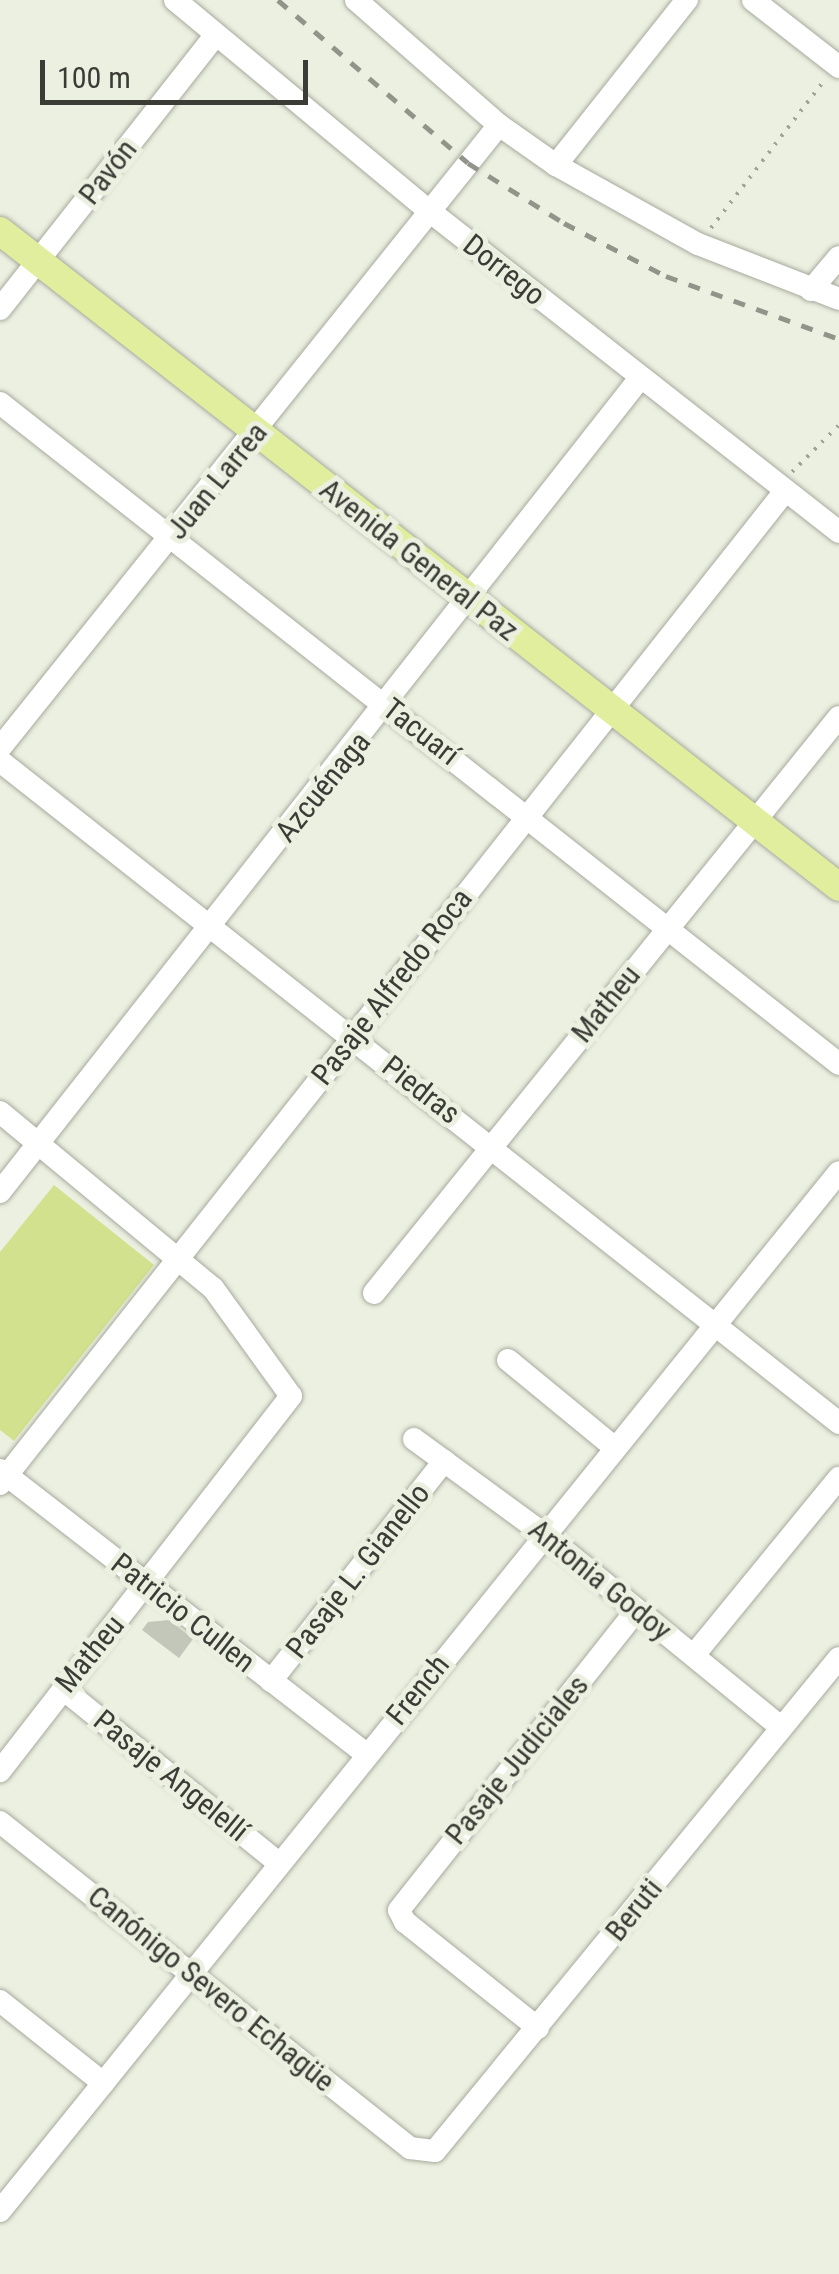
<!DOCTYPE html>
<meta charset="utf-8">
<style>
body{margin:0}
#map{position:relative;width:839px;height:2274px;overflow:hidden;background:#ecf0e1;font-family:"Roboto Condensed",sans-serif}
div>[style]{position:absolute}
.green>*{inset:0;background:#d1e18e}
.building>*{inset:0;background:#c3c7b9}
.path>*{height:4px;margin-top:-2px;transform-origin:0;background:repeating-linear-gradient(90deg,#a2a499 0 2.5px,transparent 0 10.5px)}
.roads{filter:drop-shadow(0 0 2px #a7aa9d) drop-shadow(0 0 2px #a7aa9d)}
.minor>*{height:22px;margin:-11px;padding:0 11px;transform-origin:11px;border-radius:11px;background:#fff}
.major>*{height:28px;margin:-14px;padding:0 14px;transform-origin:14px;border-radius:14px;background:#e1ee9e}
.rail>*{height:5px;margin-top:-2.5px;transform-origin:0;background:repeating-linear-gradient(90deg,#92948a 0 12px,transparent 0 24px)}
span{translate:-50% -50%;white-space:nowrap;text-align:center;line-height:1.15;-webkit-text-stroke:10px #ecf0e1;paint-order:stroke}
.street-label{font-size:30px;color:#3b3c36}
.scale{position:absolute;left:40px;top:60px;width:268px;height:45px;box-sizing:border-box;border:5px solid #3b3c36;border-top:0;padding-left:12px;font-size:30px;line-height:35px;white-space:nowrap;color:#3b3c36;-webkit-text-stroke:8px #ecf0e1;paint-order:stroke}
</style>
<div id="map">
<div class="green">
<i style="clip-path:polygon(54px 1185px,154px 1265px,14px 1441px,0 1430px,0 1252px)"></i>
</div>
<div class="building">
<i style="clip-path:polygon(169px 1620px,193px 1639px,179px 1658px,142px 1630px,148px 1622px)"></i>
</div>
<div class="path">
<i style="left:711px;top:228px;width:185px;rotate:-52.5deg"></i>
<i style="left:792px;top:472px;width:66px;rotate:-45deg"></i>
</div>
<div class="roads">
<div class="minor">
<i style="left:175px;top:0;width:334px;rotate:39.7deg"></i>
<i style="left:432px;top:213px;width:517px;rotate:38.09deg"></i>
<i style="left:356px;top:0;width:190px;rotate:41.2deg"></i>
<i style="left:499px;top:125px;width:70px;rotate:35.1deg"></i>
<i style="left:556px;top:165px;width:162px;rotate:29.1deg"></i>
<i style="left:698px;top:244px;width:151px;rotate:21.3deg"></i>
<i style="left:753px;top:0;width:109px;rotate:37.9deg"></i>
<i style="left:556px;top:165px;width:211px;rotate:-51.6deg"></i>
<i style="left:811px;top:290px;width:43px;rotate:-49.7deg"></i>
<i style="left:0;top:309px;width:349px;rotate:-51.8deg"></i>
<i style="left:0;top:403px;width:1068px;rotate:38.23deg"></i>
<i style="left:0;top:748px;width:798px;rotate:-51.31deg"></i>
<i style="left:0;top:761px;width:1069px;rotate:38.27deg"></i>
<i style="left:0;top:1112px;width:276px;rotate:39.6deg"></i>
<i style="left:213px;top:1288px;width:133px;rotate:54.2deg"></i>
<i style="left:291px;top:1396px;width:475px;rotate:127.8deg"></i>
<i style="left:0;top:1192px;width:1035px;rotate:-51.82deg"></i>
<i style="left:374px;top:1293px;width:740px;rotate:-51.09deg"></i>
<i style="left:508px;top:1360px;width:137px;rotate:39.4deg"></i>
<i style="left:414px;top:1439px;width:161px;rotate:36.2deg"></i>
<i style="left:544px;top:1534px;width:306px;rotate:39.2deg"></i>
<i style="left:0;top:1470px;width:465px;rotate:37.8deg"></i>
<i style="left:0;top:1484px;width:1266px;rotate:-51.67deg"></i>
<i style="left:694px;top:1655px;width:229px;rotate:-50.7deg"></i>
<i style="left:271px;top:1681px;width:280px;rotate:-51.8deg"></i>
<i style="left:63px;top:1689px;width:277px;rotate:38.9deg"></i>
<i style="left:0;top:1822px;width:524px;rotate:38.49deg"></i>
<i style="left:410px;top:2148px;width:25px;rotate:7deg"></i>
<i style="left:435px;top:2151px;width:637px;rotate:-50.67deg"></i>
<i style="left:0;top:2001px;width:132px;rotate:38.5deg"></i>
<i style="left:538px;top:2028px;width:170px;rotate:-141.4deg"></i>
<i style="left:405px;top:1922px;width:13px;rotate:-117deg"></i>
<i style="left:399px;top:1910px;width:382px;rotate:-51.6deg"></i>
<i style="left:0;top:2211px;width:1335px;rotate:-51.08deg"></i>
</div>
<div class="major">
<i style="left:0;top:231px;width:1065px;rotate:38.02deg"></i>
</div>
</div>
<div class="rail">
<i style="left:278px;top:0;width:250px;rotate:40.6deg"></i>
<i style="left:468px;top:163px;width:113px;rotate:32deg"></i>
<i style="left:564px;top:223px;width:115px;rotate:27.5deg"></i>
<i style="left:666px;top:276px;width:184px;rotate:20deg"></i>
</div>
<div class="street-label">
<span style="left:108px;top:172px;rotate:-52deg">Pavón</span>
<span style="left:504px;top:270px;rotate:38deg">Dorrego</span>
<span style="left:217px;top:481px;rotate:-51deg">Juan Larrea</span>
<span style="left:419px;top:560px;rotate:38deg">Avenida General Paz</span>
<span style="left:421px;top:732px;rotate:38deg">Tacuarí</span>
<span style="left:323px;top:787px;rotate:-51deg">Azcuénaga</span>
<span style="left:392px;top:987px;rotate:-52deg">Pasaje Alfredo Roca</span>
<span style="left:606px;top:1004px;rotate:-51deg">Matheu</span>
<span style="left:421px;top:1090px;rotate:38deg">Piedras</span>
<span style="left:358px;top:1571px;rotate:-52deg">Pasaje L. Gianello</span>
<span style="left:600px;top:1580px;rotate:39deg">Antonia Godoy</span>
<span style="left:183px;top:1613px;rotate:38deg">Patricio Cullen</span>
<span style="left:90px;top:1654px;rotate:-51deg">Matheu</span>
<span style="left:418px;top:1690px;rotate:-51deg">French</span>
<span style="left:517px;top:1760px;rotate:-51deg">Pasaje Judiciales</span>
<span style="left:171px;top:1776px;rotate:39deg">Pasaje Angelellí</span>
<span style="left:634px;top:1910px;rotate:-51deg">Beruti</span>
<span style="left:211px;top:1989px;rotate:39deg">Canónigo Severo Echagüe</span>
</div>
<div class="scale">100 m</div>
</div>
